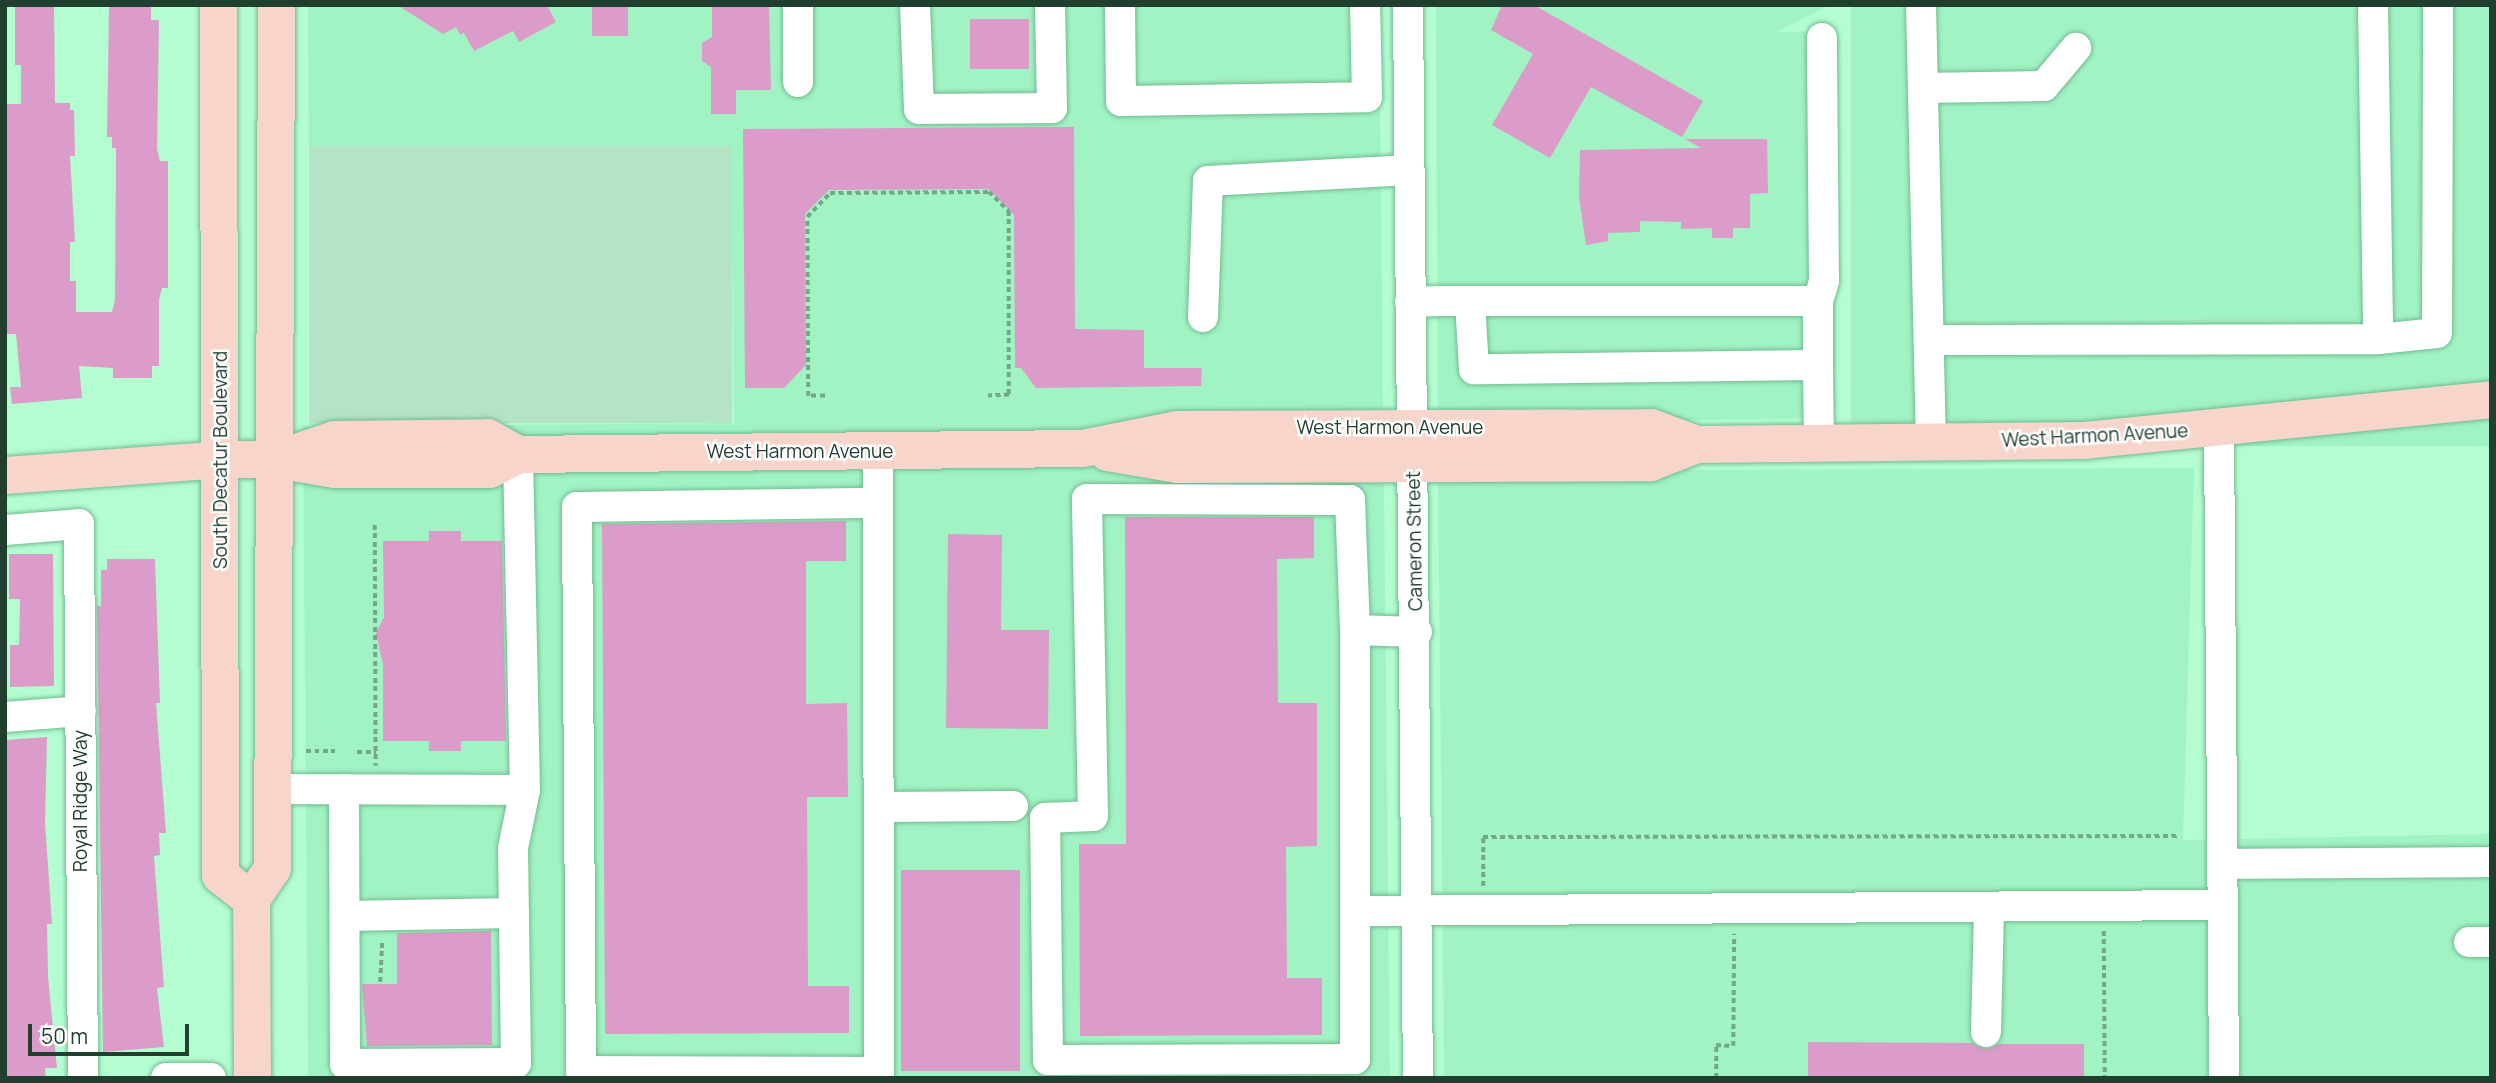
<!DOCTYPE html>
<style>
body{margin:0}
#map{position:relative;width:2496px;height:1083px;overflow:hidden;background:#b3fdd1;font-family:Manrope,sans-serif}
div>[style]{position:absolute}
.built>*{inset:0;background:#a1f3c3;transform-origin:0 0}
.green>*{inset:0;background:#b4e3c6;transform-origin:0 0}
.building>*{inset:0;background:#dc9cc9;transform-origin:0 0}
.path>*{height:3.5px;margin-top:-1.75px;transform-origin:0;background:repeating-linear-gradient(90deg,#72a888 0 5px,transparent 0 8.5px)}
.roads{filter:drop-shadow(0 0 2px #73bb92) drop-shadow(0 0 2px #73bb92)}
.minor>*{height:30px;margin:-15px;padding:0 15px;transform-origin:15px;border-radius:15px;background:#fff}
.major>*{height:37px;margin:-18.5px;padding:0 18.5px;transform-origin:18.5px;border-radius:18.5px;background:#f7d5cb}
span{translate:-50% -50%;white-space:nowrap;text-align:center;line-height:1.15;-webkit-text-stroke:5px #fff;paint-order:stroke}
.street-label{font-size:19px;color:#213f2e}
.frame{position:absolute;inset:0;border:7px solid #213f2e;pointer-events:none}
.scale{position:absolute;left:28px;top:1024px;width:161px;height:32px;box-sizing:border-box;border:4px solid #213f2e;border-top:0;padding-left:9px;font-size:21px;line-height:24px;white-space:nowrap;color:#213f2e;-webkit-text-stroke:5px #fff;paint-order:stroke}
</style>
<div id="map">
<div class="built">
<i style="clip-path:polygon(308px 5px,1379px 5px,1390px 1078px,308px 1078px,303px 427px,734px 423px,731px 146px,309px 149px)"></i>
<i style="clip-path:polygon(1436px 5px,1830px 5px,1776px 32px,1838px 31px,1835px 418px,1438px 423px)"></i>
<i style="left:1851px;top:5px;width:640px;height:441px"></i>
<i style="clip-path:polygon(2194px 468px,2183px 840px,2491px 834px,2491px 1078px,1444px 1078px,1438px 471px)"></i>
</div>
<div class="green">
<i style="left:732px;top:146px;width:277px;height:423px;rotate:90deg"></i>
</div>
<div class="building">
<i style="clip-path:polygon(15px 5px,54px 5px,55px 103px,70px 103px,70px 110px,74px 110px,75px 156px,70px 156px,75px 242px,70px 242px,70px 281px,76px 281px,76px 312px,112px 312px,115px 300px,116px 148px,112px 148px,112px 137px,107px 137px,109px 6px,151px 6px,151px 20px,159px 20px,157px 149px,160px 161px,168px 161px,168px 288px,162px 288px,159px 300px,159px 366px,152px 366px,152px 378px,113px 378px,113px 368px,79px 366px,82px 398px,12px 404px,10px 387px,21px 387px,16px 334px,7px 334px,5px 329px,5px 104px,21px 104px,21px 65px,15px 65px)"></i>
<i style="clip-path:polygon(397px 5px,547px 5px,556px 22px,519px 42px,513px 31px,474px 51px,464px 33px,460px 35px,456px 27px,443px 34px)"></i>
<i style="left:592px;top:5px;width:36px;height:31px"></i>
<i style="clip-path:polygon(712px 5px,769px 5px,771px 90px,736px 90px,736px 114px,711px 114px,711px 67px,702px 61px,702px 43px,712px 37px)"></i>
<i style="clip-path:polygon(1502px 5px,1534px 5px,1703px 101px,1682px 137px,1591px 87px,1550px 158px,1492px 125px,1533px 54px,1491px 30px)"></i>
<i style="left:970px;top:19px;width:59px;height:50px"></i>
<i style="clip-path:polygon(1074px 127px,1075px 329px,1144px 330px,1144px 368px,1202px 368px,1201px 386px,1036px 388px,1021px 368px,1015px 368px,1014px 215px,988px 189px,829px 190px,805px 214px,806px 365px,784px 388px,745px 388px,743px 129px)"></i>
<i style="clip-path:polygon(1685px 139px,1767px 139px,1768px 193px,1750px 194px,1750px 228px,1733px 228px,1733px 238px,1712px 238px,1712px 228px,1681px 229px,1681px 222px,1640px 221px,1640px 232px,1608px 233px,1608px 241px,1586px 245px,1579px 197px,1580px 150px,1701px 148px)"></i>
<i style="clip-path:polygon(1125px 517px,1314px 517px,1314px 558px,1277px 559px,1278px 703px,1317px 703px,1317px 846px,1286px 847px,1287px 978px,1322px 978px,1322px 1035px,1080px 1036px,1079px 844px,1126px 844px)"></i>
<i style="clip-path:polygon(846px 521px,846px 561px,806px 561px,806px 704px,847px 703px,848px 797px,807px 797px,808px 986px,849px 986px,849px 1033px,605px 1034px,602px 524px)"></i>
<i style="clip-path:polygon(429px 531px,461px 531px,461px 541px,502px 541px,506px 741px,461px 741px,461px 751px,429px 751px,429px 741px,383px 741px,383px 664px,376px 633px,384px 617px,383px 541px,429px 541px)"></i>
<i style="clip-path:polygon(948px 534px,1002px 535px,1001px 630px,1049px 630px,1048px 729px,946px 728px)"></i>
<i style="clip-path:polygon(9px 554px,53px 554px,54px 686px,10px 687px,10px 645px,19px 645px,20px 599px,9px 599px)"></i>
<i style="clip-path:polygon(107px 559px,155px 559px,160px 703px,156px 703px,166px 833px,159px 833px,160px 855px,154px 856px,164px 987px,157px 988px,164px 1047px,103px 1052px,97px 606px,101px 606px,101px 570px,107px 570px)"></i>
<i style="clip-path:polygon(47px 737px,45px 822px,52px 924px,47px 924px,48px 976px,57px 1068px,45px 1068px,46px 1078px,5px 1078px,5px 740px)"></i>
<i style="left:901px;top:870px;width:119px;height:201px"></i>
<i style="clip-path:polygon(491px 931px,492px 1045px,367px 1046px,362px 984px,397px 984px,397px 933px)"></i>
<i style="clip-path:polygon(1808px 1042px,1973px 1043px,1986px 1049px,1999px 1044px,2084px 1044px,2084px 1078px,1808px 1078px)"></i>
</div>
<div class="path">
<i style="left:825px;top:396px;width:17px;rotate:180deg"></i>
<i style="left:808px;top:396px;width:179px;rotate:-90.3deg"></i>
<i style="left:807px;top:217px;width:33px;rotate:-46deg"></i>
<i style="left:830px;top:193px;width:159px;rotate:-0.4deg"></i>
<i style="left:989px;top:192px;width:28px;rotate:44deg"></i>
<i style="left:1009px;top:211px;width:184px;rotate:90deg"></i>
<i style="left:1009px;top:395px;width:21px;rotate:177deg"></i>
<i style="left:375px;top:525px;width:241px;rotate:89.8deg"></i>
<i style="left:306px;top:751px;width:29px"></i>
<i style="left:357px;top:752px;width:19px"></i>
<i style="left:1483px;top:886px;width:49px;rotate:-90deg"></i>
<i style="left:1483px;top:837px;width:695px;rotate:-0.08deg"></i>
<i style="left:2104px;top:931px;width:147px;rotate:89.6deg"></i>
<i style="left:380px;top:982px;width:41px;rotate:-87.2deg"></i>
<i style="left:1716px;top:1078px;width:33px;rotate:-90deg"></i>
<i style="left:1716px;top:1045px;width:17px;rotate:3deg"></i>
<i style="left:1733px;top:1046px;width:112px;rotate:-89.5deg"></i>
</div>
<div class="roads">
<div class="minor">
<i style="left:798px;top:5px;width:77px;rotate:90deg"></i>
<i style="left:915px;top:5px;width:104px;rotate:87.8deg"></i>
<i style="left:919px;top:109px;width:133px;rotate:-0.4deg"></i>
<i style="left:1052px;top:108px;width:103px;rotate:-91.1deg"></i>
<i style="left:1120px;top:5px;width:96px;rotate:89.4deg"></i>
<i style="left:1121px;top:101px;width:246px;rotate:-0.9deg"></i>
<i style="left:1367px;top:97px;width:92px;rotate:-91.2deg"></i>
<i style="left:1408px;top:5px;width:1073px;rotate:89.47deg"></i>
<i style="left:1921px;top:5px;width:438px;rotate:88.7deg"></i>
<i style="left:2373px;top:5px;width:334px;rotate:89.1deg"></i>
<i style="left:1923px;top:88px;width:121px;rotate:-0.9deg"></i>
<i style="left:2044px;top:86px;width:50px;rotate:-49.9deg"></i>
<i style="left:1818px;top:301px;width:21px;rotate:-73deg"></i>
<i style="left:1824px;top:281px;width:243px;rotate:-90.5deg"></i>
<i style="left:1410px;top:302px;width:30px;rotate:-2deg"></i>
<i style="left:1440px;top:301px;width:378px"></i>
<i style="left:1818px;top:301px;width:64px;rotate:90deg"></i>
<i style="left:1818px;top:365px;width:344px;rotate:179.3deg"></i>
<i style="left:1474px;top:369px;width:68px;rotate:-93.4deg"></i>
<i style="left:1203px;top:317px;width:136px;rotate:-87.9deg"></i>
<i style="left:1208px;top:181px;width:201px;rotate:-3.1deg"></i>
<i style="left:1930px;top:340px;width:448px;rotate:-0.1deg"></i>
<i style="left:2378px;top:339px;width:59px;rotate:-5.8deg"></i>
<i style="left:2437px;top:333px;width:328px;rotate:-89.8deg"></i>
<i style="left:1818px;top:365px;width:78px;rotate:89.3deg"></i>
<i style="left:2219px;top:428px;width:650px;rotate:89.56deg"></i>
<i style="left:878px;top:451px;width:621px;rotate:89.91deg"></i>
<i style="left:879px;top:1072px;width:298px;rotate:-179.8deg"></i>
<i style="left:581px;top:1071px;width:564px;rotate:-90.41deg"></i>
<i style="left:577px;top:507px;width:301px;rotate:-0.8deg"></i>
<i style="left:5px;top:530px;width:74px;rotate:-4.6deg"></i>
<i style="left:79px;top:524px;width:554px;rotate:89.59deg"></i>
<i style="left:1355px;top:630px;width:429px;rotate:90deg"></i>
<i style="left:1355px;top:1059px;width:307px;rotate:179.8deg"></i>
<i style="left:1048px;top:1060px;width:242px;rotate:-90.7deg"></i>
<i style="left:1045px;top:818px;width:48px;rotate:-2.4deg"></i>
<i style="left:1093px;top:816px;width:317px;rotate:-91.1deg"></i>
<i style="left:1087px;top:499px;width:263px;rotate:0.2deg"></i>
<i style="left:1350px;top:500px;width:130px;rotate:87.8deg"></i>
<i style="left:1355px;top:630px;width:62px;rotate:1.8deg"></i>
<i style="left:5px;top:717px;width:76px;rotate:-4.5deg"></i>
<i style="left:272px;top:789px;width:253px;rotate:0.2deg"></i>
<i style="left:344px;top:789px;width:275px;rotate:89.8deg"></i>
<i style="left:345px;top:1064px;width:171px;rotate:-0.3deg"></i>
<i style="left:516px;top:1063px;width:215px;rotate:-90.8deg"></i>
<i style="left:513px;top:848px;width:59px;rotate:-78.3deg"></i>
<i style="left:525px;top:790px;width:336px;rotate:-91.2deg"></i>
<i style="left:879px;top:807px;width:134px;rotate:-0.4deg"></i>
<i style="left:2223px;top:864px;width:268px;rotate:-0.4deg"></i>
<i style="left:1355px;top:911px;width:868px;rotate:-0.4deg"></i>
<i style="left:345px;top:916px;width:169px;rotate:-1deg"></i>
<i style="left:2469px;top:942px;width:22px"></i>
<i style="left:1986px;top:1032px;width:125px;rotate:-88.6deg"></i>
<i style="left:166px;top:1078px;width:45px"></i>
</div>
<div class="major">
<i style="left:218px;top:5px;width:870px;rotate:89.87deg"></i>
<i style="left:220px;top:875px;width:39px;rotate:38deg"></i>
<i style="left:1107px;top:452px;width:71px;rotate:9.7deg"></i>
<i style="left:1177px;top:464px;width:473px;rotate:-0.2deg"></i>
<i style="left:1650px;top:462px;width:50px;rotate:-21deg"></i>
<i style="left:278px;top:458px;width:59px;rotate:-18.7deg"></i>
<i style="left:334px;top:439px;width:153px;rotate:-0.7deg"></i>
<i style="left:487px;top:437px;width:35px;rotate:29deg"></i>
<i style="left:5px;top:475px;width:217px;rotate:-4.2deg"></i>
<i style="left:221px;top:459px;width:54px"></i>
<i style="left:275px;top:459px;width:60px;rotate:9.6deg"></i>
<i style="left:334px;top:469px;width:155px"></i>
<i style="left:489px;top:469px;width:33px;rotate:-27deg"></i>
<i style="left:518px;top:454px;width:564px;rotate:-0.61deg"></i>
<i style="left:1082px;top:448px;width:97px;rotate:-11.3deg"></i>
<i style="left:1177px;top:429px;width:474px;rotate:-0.2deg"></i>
<i style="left:1651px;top:427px;width:49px;rotate:20.3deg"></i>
<i style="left:1697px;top:444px;width:386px;rotate:-0.6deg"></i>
<i style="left:2083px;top:440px;width:410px;rotate:-5.7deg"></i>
<i style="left:252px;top:1078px;width:179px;rotate:-90.3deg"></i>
<i style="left:251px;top:899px;width:37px;rotate:-56deg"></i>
<i style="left:272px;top:868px;width:863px;rotate:-89.73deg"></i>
</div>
</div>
<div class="street-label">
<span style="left:1390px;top:428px">West Harmon Avenue</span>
<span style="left:2095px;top:436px;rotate:-3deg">West Harmon Avenue</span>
<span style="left:800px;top:452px">West Harmon Avenue</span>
<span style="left:221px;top:460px;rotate:-90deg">South Decatur Boulevard</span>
<span style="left:1415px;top:541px;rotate:-91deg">Cameron Street</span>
<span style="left:81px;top:801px;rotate:-90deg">Royal Ridge Way</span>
</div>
<div class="frame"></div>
<div class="scale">50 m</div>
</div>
